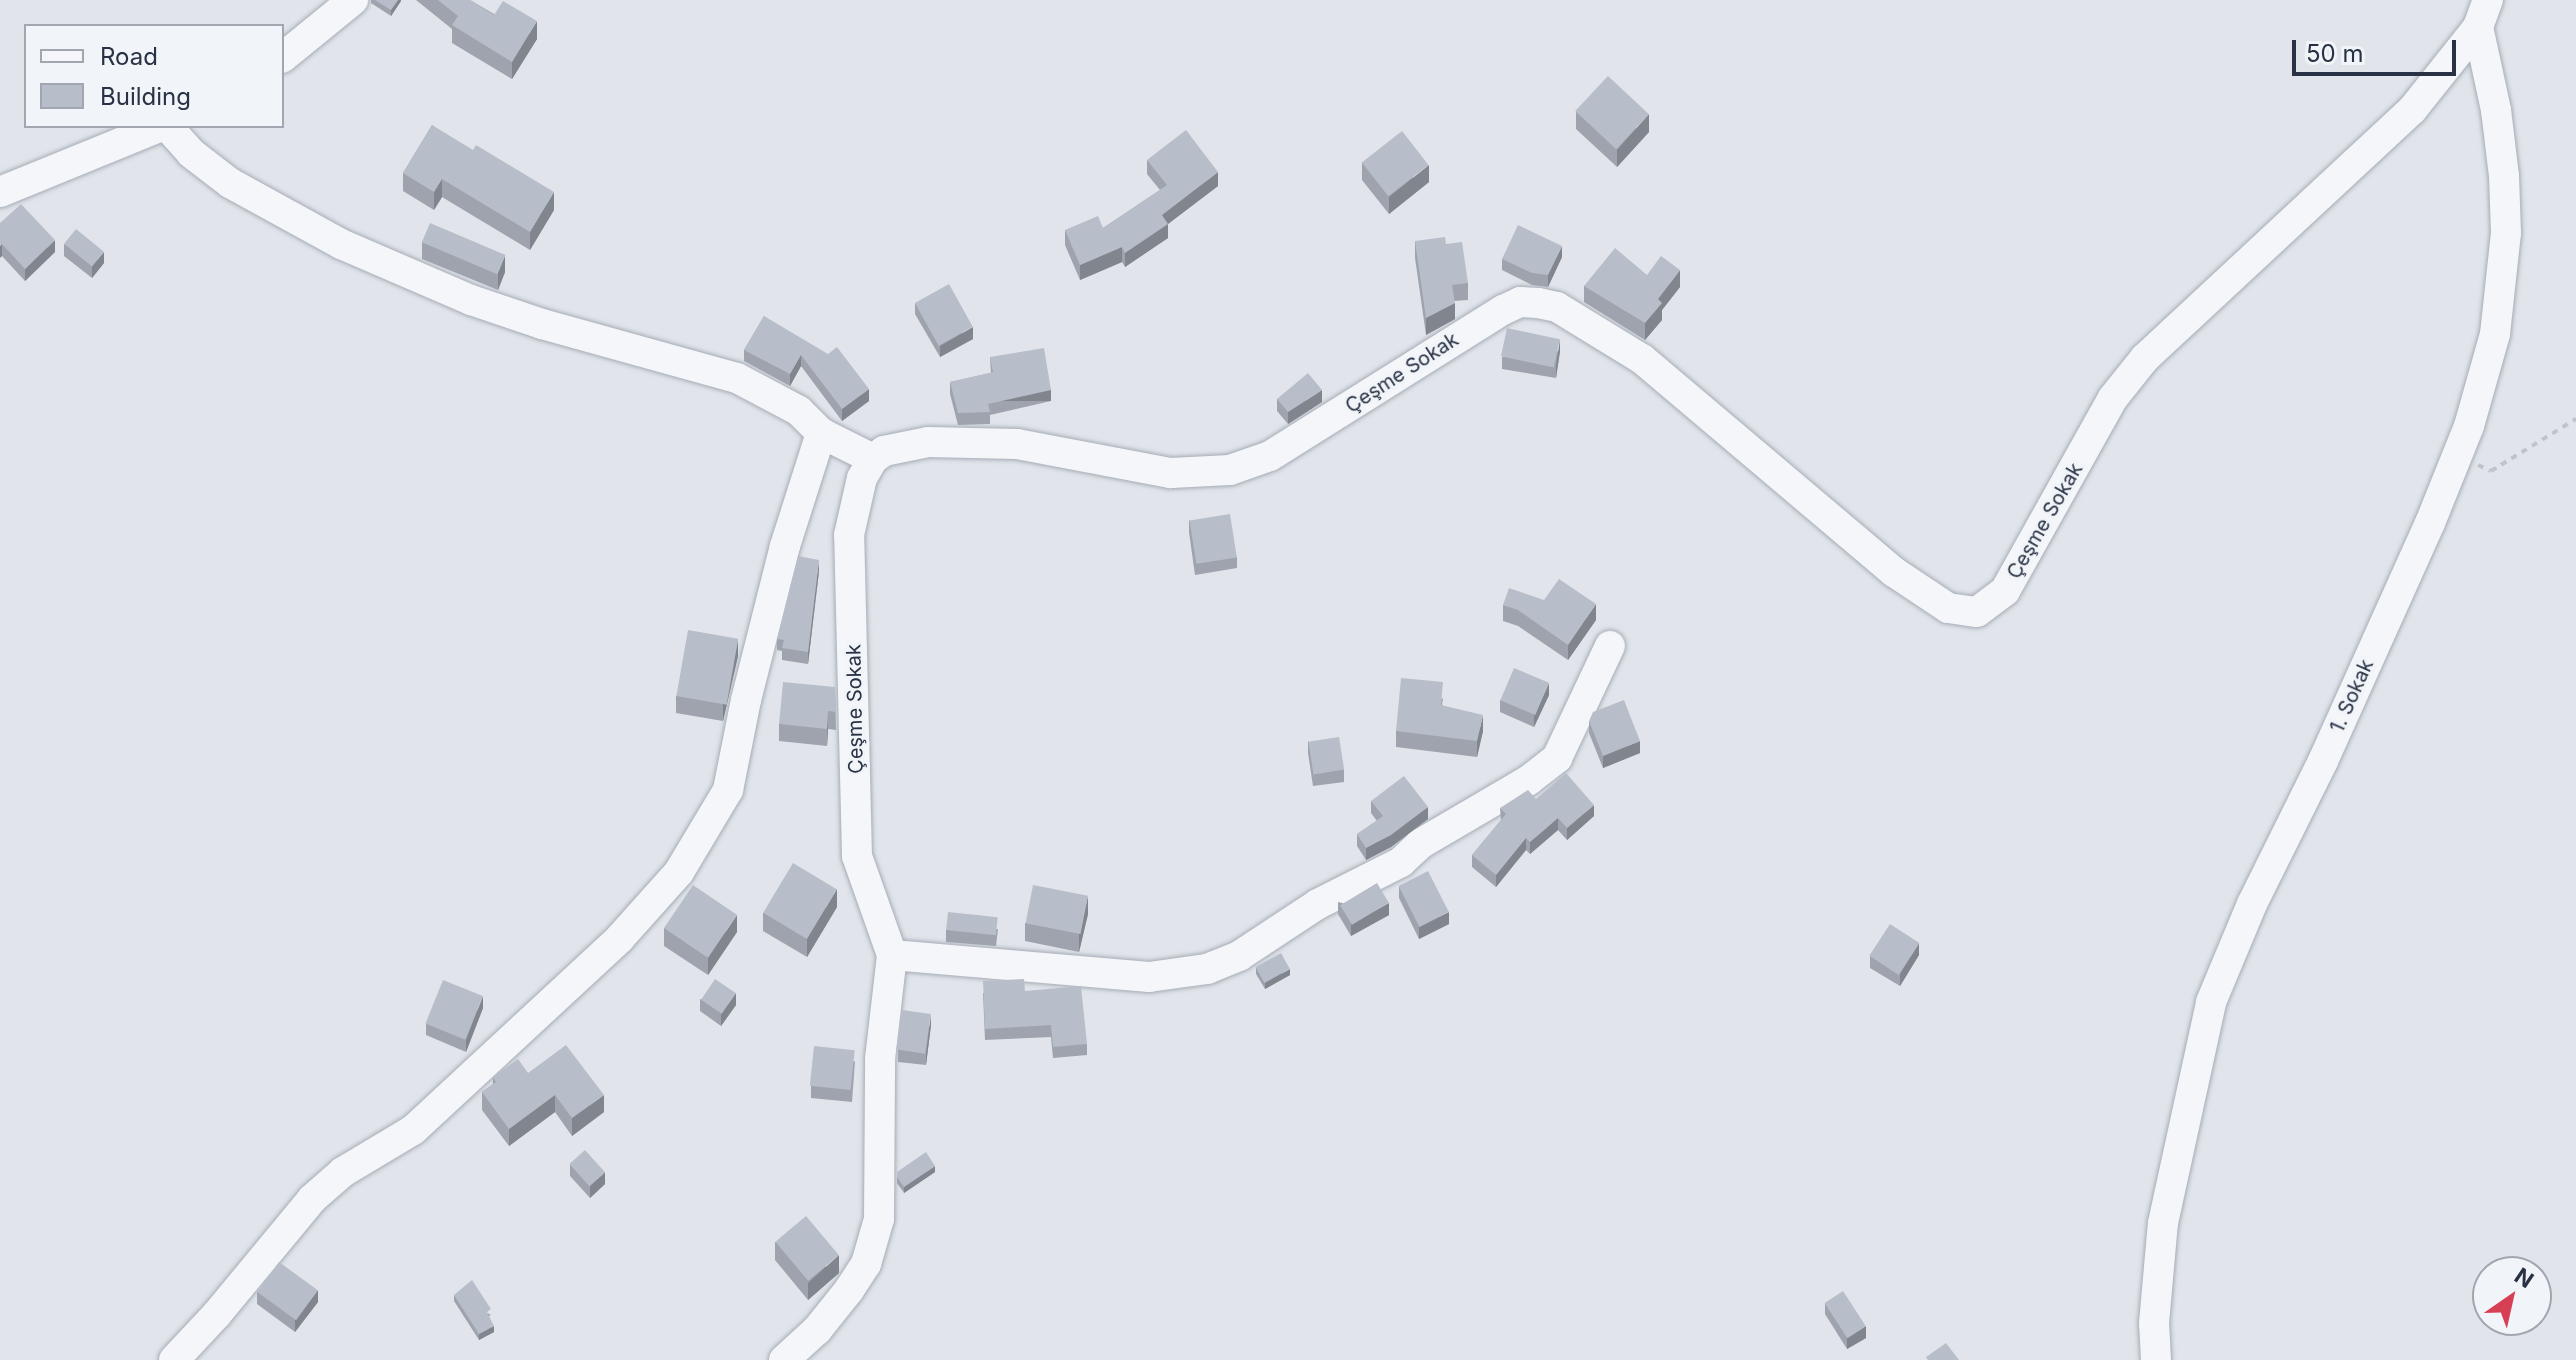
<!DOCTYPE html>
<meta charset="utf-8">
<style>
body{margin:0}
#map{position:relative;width:2576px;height:1360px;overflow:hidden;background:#e1e5eb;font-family:Inter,sans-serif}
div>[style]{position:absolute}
.path>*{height:4px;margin-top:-2px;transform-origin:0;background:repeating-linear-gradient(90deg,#bfc3ca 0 6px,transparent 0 12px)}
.roads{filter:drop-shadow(0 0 2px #a6acb6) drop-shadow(0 0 2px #a6acb6)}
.minor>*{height:30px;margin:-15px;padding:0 15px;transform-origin:15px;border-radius:15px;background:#f4f6f9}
.wall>*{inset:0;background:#9ea3ad}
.shaded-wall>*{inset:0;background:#81858d;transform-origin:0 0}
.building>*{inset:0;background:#b8bec9;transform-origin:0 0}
span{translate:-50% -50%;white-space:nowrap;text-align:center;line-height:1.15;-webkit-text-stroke:6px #f1f4f8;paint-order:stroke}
.street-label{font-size:20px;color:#283244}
.legend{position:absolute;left:24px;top:24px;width:260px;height:104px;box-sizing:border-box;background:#f1f4f8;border:2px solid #a1a6b0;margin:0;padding:10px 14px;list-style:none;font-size:24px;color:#283244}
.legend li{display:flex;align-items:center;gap:16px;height:40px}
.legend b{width:40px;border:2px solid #a1a6b0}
.north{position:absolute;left:2472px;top:1256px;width:80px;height:80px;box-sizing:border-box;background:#f1f4f8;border:2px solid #a1a6b0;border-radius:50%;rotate:34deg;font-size:22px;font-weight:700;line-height:32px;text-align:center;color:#283244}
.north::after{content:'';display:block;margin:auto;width:28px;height:36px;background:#d73f55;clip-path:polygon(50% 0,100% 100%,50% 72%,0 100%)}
.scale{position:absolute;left:2292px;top:40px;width:164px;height:36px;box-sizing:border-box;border:4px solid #283244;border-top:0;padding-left:10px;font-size:24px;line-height:28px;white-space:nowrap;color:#283244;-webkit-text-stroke:6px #f1f4f8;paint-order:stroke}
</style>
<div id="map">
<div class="path">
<i style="left:2478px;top:465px;width:14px;rotate:25deg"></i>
<i style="left:2491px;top:471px;width:100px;rotate:-31.5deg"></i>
</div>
<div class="roads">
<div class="minor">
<i style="left:282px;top:58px;width:92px;rotate:-39.2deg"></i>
<i style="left:167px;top:126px;width:36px;rotate:48deg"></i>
<i style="left:191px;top:153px;width:49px;rotate:37.6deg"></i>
<i style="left:230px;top:183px;width:127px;rotate:28.8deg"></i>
<i style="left:341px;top:244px;width:142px;rotate:23.3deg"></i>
<i style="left:471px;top:300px;width:75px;rotate:18.7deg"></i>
<i style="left:542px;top:324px;width:202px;rotate:15.5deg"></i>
<i style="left:737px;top:378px;width:70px;rotate:28deg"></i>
<i style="left:799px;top:411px;width:31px;rotate:45deg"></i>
<i style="left:821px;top:433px;width:58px;rotate:26.6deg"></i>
<i style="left:0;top:192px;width:175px;rotate:-22.2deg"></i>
<i style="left:892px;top:955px;width:258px;rotate:4.9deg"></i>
<i style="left:1149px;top:977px;width:59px;rotate:-7.9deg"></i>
<i style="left:1207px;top:969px;width:35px;rotate:-22deg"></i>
<i style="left:1239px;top:956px;width:95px;rotate:-33.4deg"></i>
<i style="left:1318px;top:904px;width:93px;rotate:-26.8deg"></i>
<i style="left:1401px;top:862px;width:26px;rotate:-43deg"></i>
<i style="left:1420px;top:844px;width:126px;rotate:-30.4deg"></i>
<i style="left:1529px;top:780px;width:36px;rotate:-38deg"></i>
<i style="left:1557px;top:758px;width:124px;rotate:-64.7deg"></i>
<i style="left:174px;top:1360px;width:63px;rotate:-46.9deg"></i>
<i style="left:217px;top:1314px;width:149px;rotate:-50.4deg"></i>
<i style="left:312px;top:1199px;width:41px;rotate:-41.1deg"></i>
<i style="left:343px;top:1172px;width:82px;rotate:-31deg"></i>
<i style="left:413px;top:1130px;width:282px;rotate:-42.8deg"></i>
<i style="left:620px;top:938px;width:89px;rotate:-48.2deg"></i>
<i style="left:679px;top:872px;width:96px;rotate:-59.1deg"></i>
<i style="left:728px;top:790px;width:92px;rotate:-78.7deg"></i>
<i style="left:746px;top:700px;width:159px;rotate:-75.8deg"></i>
<i style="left:785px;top:546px;width:119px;rotate:-72.3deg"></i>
<i style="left:784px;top:1360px;width:45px;rotate:-42.3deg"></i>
<i style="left:817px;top:1330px;width:51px;rotate:-51.3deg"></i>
<i style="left:849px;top:1290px;width:31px;rotate:-57deg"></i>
<i style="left:866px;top:1264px;width:47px;rotate:-73.9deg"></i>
<i style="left:879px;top:1219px;width:160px;rotate:-89.6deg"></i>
<i style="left:880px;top:1059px;width:105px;rotate:-83.4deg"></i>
<i style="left:892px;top:955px;width:105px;rotate:-109.5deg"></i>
<i style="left:857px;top:856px;width:321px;rotate:-91.4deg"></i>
<i style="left:849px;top:535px;width:58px;rotate:-77.2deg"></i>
<i style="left:862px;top:478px;width:22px;rotate:-60deg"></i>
<i style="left:873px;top:459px;width:14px;rotate:-36deg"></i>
<i style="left:884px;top:451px;width:45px;rotate:-11.6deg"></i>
<i style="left:928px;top:442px;width:89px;rotate:1.3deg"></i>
<i style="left:1017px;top:444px;width:157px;rotate:10.7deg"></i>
<i style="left:1171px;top:473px;width:59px;rotate:-2.9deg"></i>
<i style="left:1230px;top:470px;width:42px;rotate:-19.3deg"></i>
<i style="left:1270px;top:456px;width:275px;rotate:-32.1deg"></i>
<i style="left:1503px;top:310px;width:19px;rotate:-25deg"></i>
<i style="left:1520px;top:302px;width:18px;rotate:3deg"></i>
<i style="left:1538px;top:303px;width:19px;rotate:12deg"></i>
<i style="left:1557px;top:307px;width:100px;rotate:31.5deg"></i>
<i style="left:1642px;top:359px;width:330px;rotate:40.2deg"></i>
<i style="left:1894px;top:572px;width:65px;rotate:33.7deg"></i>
<i style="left:1948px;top:608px;width:29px;rotate:8deg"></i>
<i style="left:1977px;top:612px;width:35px;rotate:-37deg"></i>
<i style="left:2005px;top:591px;width:221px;rotate:-60.8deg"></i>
<i style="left:2113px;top:398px;width:51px;rotate:-51.3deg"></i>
<i style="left:2145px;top:358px;width:364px;rotate:-42.9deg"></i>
<i style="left:2412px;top:110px;width:106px;rotate:-51.5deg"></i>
<i style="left:2478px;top:27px;width:29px;rotate:-70deg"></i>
<i style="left:2156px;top:1360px;width:37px;rotate:-93deg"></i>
<i style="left:2154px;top:1323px;width:100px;rotate:-84.9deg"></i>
<i style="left:2163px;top:1223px;width:226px;rotate:-77.7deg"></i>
<i style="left:2211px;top:1002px;width:106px;rotate:-67.3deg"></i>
<i style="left:2252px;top:904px;width:160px;rotate:-63.6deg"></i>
<i style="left:2323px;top:761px;width:261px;rotate:-65.8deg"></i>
<i style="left:2430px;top:523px;width:105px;rotate:-68.1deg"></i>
<i style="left:2469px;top:426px;width:96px;rotate:-74.2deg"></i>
<i style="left:2495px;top:334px;width:102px;rotate:-83.8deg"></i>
<i style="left:2506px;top:233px;width:57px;rotate:-92deg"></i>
<i style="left:2504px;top:176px;width:66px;rotate:-96.9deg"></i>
<i style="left:2496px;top:110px;width:85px;rotate:-102.2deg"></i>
</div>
</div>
<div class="wall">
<i style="clip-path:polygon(371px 0,401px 0,401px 1px,391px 16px,371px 3px)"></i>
<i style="clip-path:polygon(416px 0,470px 0,537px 39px,512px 79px,452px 43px,452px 29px)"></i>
<i style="clip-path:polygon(1576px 112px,1649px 132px,1617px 167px,1576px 129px)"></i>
<i style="clip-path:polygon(432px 125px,554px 210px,530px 250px,442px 197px,434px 210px,403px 191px,403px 173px)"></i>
<i style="clip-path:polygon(1147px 160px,1218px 186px,1168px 224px,1168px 238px,1125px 267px,1122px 262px,1080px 280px,1065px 245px,1065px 230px,1103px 228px,1160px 190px,1147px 174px)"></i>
<i style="clip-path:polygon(1362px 163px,1429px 182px,1389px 214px,1362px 180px)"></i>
<i style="clip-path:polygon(0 223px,55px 252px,25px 281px,2px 256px)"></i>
<i style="clip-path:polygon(1415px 241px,1446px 244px,1468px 283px,1468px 300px,1454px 301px,1455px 319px,1426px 335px,1415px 258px)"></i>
<i style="clip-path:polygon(422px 242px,505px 272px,498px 290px,422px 259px)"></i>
<i style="clip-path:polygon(64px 244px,104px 263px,92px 278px,64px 256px)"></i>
<i style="clip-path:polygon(1562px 257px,1548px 287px,1532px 285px,1502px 270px,1502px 259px)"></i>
<i style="clip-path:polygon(1647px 275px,1680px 287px,1662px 310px,1662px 320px,1645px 340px,1584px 302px,1584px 286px)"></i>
<i style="clip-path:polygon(915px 303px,973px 339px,940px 357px,915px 314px)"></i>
<i style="clip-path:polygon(764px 316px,869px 401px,842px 421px,801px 366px,790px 386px,744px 361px,744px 350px)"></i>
<i style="clip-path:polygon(1560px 351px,1556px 378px,1502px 369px,1502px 357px)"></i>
<i style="clip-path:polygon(990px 357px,1051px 401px,990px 415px,990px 424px,958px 425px,950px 394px,950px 382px,991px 373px)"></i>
<i style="clip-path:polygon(1277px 399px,1322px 402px,1288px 424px,1277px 411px)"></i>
<i style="clip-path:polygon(1189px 520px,1237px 557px,1237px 568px,1195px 575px,1189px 532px)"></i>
<i style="clip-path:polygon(819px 571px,808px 664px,782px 660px,782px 651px,777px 650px,777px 639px)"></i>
<i style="clip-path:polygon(1503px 605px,1596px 620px,1568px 660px,1518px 626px,1503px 621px)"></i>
<i style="clip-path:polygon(738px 656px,723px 721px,676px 713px,676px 696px)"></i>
<i style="clip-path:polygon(835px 687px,836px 730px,828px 729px,827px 746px,779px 741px,779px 724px)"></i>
<i style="clip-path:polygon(1549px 695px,1534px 727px,1500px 712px,1500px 700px)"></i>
<i style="clip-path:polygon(1443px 698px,1442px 705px,1483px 731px,1477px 757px,1396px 747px,1396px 731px)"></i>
<i style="clip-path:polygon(1589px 721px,1640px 753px,1603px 768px,1589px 733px)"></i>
<i style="clip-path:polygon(1308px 741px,1344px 770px,1344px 782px,1313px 786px,1308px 753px)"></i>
<i style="clip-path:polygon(1536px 799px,1594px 816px,1567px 840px,1558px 830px,1530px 854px,1526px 850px,1496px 887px,1472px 867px,1472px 855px,1501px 820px,1500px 808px)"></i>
<i style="clip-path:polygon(1371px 801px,1428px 819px,1391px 847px,1366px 860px,1357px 846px,1357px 834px,1377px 821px,1371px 813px)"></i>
<i style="clip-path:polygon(1399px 886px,1449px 924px,1419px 939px,1399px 898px)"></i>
<i style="clip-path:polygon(1338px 902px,1389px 915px,1351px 936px,1338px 914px)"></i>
<i style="clip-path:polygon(837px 907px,807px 957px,763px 931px,763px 913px)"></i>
<i style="clip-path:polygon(1088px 914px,1079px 952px,1025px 941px,1025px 923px)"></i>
<i style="clip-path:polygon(664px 928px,737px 932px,708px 975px,664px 946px)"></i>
<i style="clip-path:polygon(998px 929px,996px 946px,946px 942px,946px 930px)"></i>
<i style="clip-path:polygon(1919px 955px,1900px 986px,1870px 968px,1870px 956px)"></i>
<i style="clip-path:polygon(1256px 968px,1290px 975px,1265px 989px,1256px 974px)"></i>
<i style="clip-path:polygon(1025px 991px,1087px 1044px,1087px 1055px,1053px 1058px,1051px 1037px,985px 1040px,983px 993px)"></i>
<i style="clip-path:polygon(700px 999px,736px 1005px,721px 1026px,700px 1011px)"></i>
<i style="clip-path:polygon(483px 1008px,466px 1052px,426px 1035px,426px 1024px)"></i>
<i style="clip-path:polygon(931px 1025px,926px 1065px,898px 1062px,898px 1050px)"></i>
<i style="clip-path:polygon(855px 1061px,852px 1102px,811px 1098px,811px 1086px)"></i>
<i style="clip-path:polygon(528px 1073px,604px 1112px,572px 1136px,555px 1112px,509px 1146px,482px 1110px,482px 1092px,493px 1084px,493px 1077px)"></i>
<i style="clip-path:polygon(570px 1164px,605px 1184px,590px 1198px,570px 1176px)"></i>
<i style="clip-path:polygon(897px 1172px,935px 1172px,904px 1193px,897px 1183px)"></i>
<i style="clip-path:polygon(775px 1242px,839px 1273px,808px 1300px,775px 1260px)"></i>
<i style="clip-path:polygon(257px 1292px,318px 1302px,295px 1332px,257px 1304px)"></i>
<i style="clip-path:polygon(454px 1295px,491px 1315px,489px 1316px,494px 1332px,479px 1340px,454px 1301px)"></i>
<i style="clip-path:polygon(1825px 1303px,1866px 1338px,1847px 1349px,1825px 1314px)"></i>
</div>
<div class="shaded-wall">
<i style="clip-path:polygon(398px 0,401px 0,401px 1px,391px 16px,391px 10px)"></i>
<i style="clip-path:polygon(537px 21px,537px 39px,512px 79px,512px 62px)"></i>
<i style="clip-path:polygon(1649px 114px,1649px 132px,1617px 167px,1617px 150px)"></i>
<i style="clip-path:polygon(1429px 165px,1429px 182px,1389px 214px,1389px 197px)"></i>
<i style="clip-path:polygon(1218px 172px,1218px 186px,1168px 224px,1168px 238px,1125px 267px,1125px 253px,1162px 215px)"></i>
<i style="clip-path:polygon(442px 179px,442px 197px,434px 210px,434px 192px)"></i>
<i style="clip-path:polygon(554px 192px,554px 210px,530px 250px,530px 232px)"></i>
<i style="clip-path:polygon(55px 240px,55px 252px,25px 281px,25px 269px)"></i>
<i style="clip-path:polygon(2px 244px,2px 256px,0 258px,0 246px)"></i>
<i style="clip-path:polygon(1562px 246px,1562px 257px,1548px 287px,1548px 275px)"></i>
<i style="clip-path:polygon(1122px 247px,1122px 262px,1080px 280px,1080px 265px)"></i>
<i style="clip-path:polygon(104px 252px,104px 263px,92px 278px,92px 266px)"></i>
<i style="clip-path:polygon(505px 255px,505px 272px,498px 290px,498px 273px)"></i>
<i style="clip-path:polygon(1680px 270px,1680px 287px,1662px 310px,1662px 320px,1645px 340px,1645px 323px,1658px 299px)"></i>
<i style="clip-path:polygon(1455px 303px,1455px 319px,1426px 335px,1426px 318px)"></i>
<i style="clip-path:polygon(973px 327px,973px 339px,940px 357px,940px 346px)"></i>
<i style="clip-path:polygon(1560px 339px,1560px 351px,1556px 378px,1556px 366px)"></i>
<i style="clip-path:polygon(801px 355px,801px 366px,790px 386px,790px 374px)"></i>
<i style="clip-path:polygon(869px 389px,869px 401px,842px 421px,842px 409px)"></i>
<i style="left:1051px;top:390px;width:11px;height:65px;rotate:90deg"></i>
<i style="clip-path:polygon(1322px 390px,1322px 402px,1288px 424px,1288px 412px)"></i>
<i style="clip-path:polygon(819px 560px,819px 571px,808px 664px,808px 652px)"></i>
<i style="clip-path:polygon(1596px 604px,1596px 620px,1568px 660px,1568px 645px)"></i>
<i style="clip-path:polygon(738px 639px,738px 656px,723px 721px,723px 704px)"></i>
<i style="clip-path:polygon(1549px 683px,1549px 695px,1534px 727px,1534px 716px)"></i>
<i style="clip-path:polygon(828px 711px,828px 729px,827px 746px,827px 729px)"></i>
<i style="clip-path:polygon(1483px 715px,1483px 731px,1477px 757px,1477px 741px)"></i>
<i style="clip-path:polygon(1640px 741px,1640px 753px,1603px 768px,1603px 756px)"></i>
<i style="clip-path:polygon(1594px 805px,1594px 816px,1567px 840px,1567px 828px)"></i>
<i style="clip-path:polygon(1428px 807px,1428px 819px,1391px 847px,1366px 860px,1366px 848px)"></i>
<i style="clip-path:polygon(1558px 818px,1558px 830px,1530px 854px,1530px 842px)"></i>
<i style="clip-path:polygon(1526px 838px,1526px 850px,1496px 887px,1496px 875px)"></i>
<i style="clip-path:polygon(837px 889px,837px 907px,807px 957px,807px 939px)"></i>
<i style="clip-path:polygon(1088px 896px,1088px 914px,1079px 952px,1079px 935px)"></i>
<i style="clip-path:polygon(1389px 903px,1389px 915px,1351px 936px,1351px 924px)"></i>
<i style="clip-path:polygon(1449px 912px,1449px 924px,1419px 939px,1419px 927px)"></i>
<i style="clip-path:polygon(737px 915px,737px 932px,708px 975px,708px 958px)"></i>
<i style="clip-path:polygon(1919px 943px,1919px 955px,1900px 986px,1900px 974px)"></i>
<i style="clip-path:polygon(1290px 969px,1290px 975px,1265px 989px,1265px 983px)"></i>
<i style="clip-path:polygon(736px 993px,736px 1005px,721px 1026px,721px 1014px)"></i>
<i style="clip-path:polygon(483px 996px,483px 1008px,466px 1052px,466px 1040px)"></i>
<i style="clip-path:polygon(931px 1014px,931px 1025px,926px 1065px,926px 1054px)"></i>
<i style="clip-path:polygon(555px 1095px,555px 1112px,509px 1146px,509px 1129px)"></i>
<i style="clip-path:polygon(604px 1095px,604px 1112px,572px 1136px,572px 1118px)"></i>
<i style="clip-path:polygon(935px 1166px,935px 1172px,904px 1193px,904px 1187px)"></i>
<i style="clip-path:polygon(605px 1172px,605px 1184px,590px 1198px,590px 1186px)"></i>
<i style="clip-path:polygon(839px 1255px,839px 1273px,808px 1300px,808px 1283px)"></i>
<i style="clip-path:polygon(318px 1290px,318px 1302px,295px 1332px,295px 1320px)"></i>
<i style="clip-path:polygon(494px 1326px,494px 1332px,479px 1340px,479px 1334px)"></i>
<i style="clip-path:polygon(1866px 1326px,1866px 1338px,1847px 1349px,1847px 1338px)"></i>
</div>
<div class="building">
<i style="clip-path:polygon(375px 0,398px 0,391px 10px)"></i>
<i style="clip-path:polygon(438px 0,470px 0,494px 15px,503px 1px,537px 21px,512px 62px,452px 25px,458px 16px)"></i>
<i style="left:1608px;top:76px;width:56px;height:48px;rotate:43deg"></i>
<i style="clip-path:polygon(432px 125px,473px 150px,476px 145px,554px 192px,530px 232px,442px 179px,434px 192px,403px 173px)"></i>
<i style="clip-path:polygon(1186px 130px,1218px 172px,1162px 215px,1168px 224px,1125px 253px,1122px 247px,1080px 265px,1065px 230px,1098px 216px,1103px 228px,1167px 185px,1147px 160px)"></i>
<i style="left:1402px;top:131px;width:43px;height:51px;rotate:52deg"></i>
<i style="clip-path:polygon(21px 204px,55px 240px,25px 269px,2px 244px,0 246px,0 223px)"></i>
<i style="left:430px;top:223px;width:82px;height:21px;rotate:23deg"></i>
<i style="clip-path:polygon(1518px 225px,1562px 246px,1548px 275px,1532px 273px,1502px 259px)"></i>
<i style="left:76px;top:229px;width:36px;height:19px;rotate:39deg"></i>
<i style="clip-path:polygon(1445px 237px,1446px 244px,1462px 242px,1468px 283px,1452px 285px,1455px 303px,1426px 318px,1415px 241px)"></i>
<i style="clip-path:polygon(1615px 248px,1647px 275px,1661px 256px,1680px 270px,1658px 299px,1662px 303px,1645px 323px,1584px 286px)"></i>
<i style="left:949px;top:284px;width:49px;height:39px;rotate:61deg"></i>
<i style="clip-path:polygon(764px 316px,828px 354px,837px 347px,869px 389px,842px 409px,801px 355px,790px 374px,744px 350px)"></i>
<i style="left:1507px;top:328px;width:54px;height:29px;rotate:12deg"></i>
<i style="clip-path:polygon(1044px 348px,1051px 390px,988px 404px,990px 412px,958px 413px,950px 382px,993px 372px,990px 357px)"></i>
<i style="clip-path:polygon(1308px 373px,1322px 390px,1288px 412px,1277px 399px)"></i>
<i style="left:1230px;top:514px;width:44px;height:41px;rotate:81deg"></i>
<i style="clip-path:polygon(798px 556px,819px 560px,808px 652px,782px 648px,784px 640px,777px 639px)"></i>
<i style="clip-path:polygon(1559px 579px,1596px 604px,1568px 645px,1518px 610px,1503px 605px,1509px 588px,1544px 600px)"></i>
<i style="left:688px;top:630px;width:51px;height:67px;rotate:10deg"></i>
<i style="left:1514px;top:668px;width:38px;height:35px;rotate:23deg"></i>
<i style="clip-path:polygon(1401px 678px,1443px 682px,1441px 705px,1483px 715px,1477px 741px,1396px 731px)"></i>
<i style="clip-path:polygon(783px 682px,835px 687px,836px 712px,828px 711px,827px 729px,779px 724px)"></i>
<i style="clip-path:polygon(1624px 700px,1640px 741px,1603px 756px,1589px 721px,1593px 712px)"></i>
<i style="left:1339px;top:737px;width:33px;height:31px;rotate:81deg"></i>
<i style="clip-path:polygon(1566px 773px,1594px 805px,1567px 828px,1558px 818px,1530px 842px,1526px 838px,1496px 875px,1472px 855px,1506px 814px,1500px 808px,1528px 790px,1536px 799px)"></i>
<i style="clip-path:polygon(1404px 776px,1428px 807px,1391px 835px,1366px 848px,1357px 834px,1383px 816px,1371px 801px)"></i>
<i style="left:793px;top:863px;width:51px;height:58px;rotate:31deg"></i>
<i style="left:1428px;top:871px;width:46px;height:33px;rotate:63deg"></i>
<i style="left:1377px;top:883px;width:23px;height:43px;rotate:59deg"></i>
<i style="left:693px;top:885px;width:53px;height:52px;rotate:34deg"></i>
<i style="left:1033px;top:885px;width:56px;height:39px;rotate:11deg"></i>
<i style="left:948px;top:912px;width:50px;height:18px;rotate:6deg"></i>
<i style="left:1890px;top:924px;width:35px;height:38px;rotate:33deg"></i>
<i style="left:1281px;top:953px;width:18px;height:29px;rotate:61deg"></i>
<i style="left:715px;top:979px;width:25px;height:25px;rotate:34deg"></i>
<i style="clip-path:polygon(1024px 979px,1025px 991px,1081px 986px,1087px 1044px,1053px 1047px,1051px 1025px,985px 1029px,983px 981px)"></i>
<i style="left:443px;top:980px;width:43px;height:47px;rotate:22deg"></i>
<i style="left:902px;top:1010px;width:29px;height:40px;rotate:8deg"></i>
<i style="clip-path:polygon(566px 1045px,604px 1095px,572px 1118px,555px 1095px,509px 1129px,482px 1092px,496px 1082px,493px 1077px,518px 1059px,528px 1073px)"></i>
<i style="left:814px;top:1046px;width:41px;height:40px;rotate:6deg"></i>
<i style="left:585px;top:1150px;width:30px;height:21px;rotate:48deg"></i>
<i style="clip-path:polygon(926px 1152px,935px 1166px,904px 1187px,897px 1177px,897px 1172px)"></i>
<i style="left:806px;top:1216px;width:51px;height:40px;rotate:50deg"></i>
<i style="left:279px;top:1262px;width:48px;height:37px;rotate:36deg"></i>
<i style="clip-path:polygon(472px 1280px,491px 1309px,487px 1312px,494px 1326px,479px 1334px,454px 1295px)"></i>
<i style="left:1843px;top:1291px;width:42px;height:22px;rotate:57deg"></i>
<i style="clip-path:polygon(1946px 1343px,1959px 1360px,1928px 1360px,1926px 1357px)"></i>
</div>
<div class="street-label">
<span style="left:1402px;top:373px;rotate:-33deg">Çeşme Sokak</span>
<span style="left:2045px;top:521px;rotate:-60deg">Çeşme Sokak</span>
<span style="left:2352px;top:696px;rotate:-66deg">1. Sokak</span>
<span style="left:855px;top:709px;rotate:-91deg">Çeşme Sokak</span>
</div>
<ul class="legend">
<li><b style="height:10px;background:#f4f6f9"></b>Road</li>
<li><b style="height:22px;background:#b8bec9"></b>Building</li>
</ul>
<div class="north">N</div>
<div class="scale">50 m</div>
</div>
